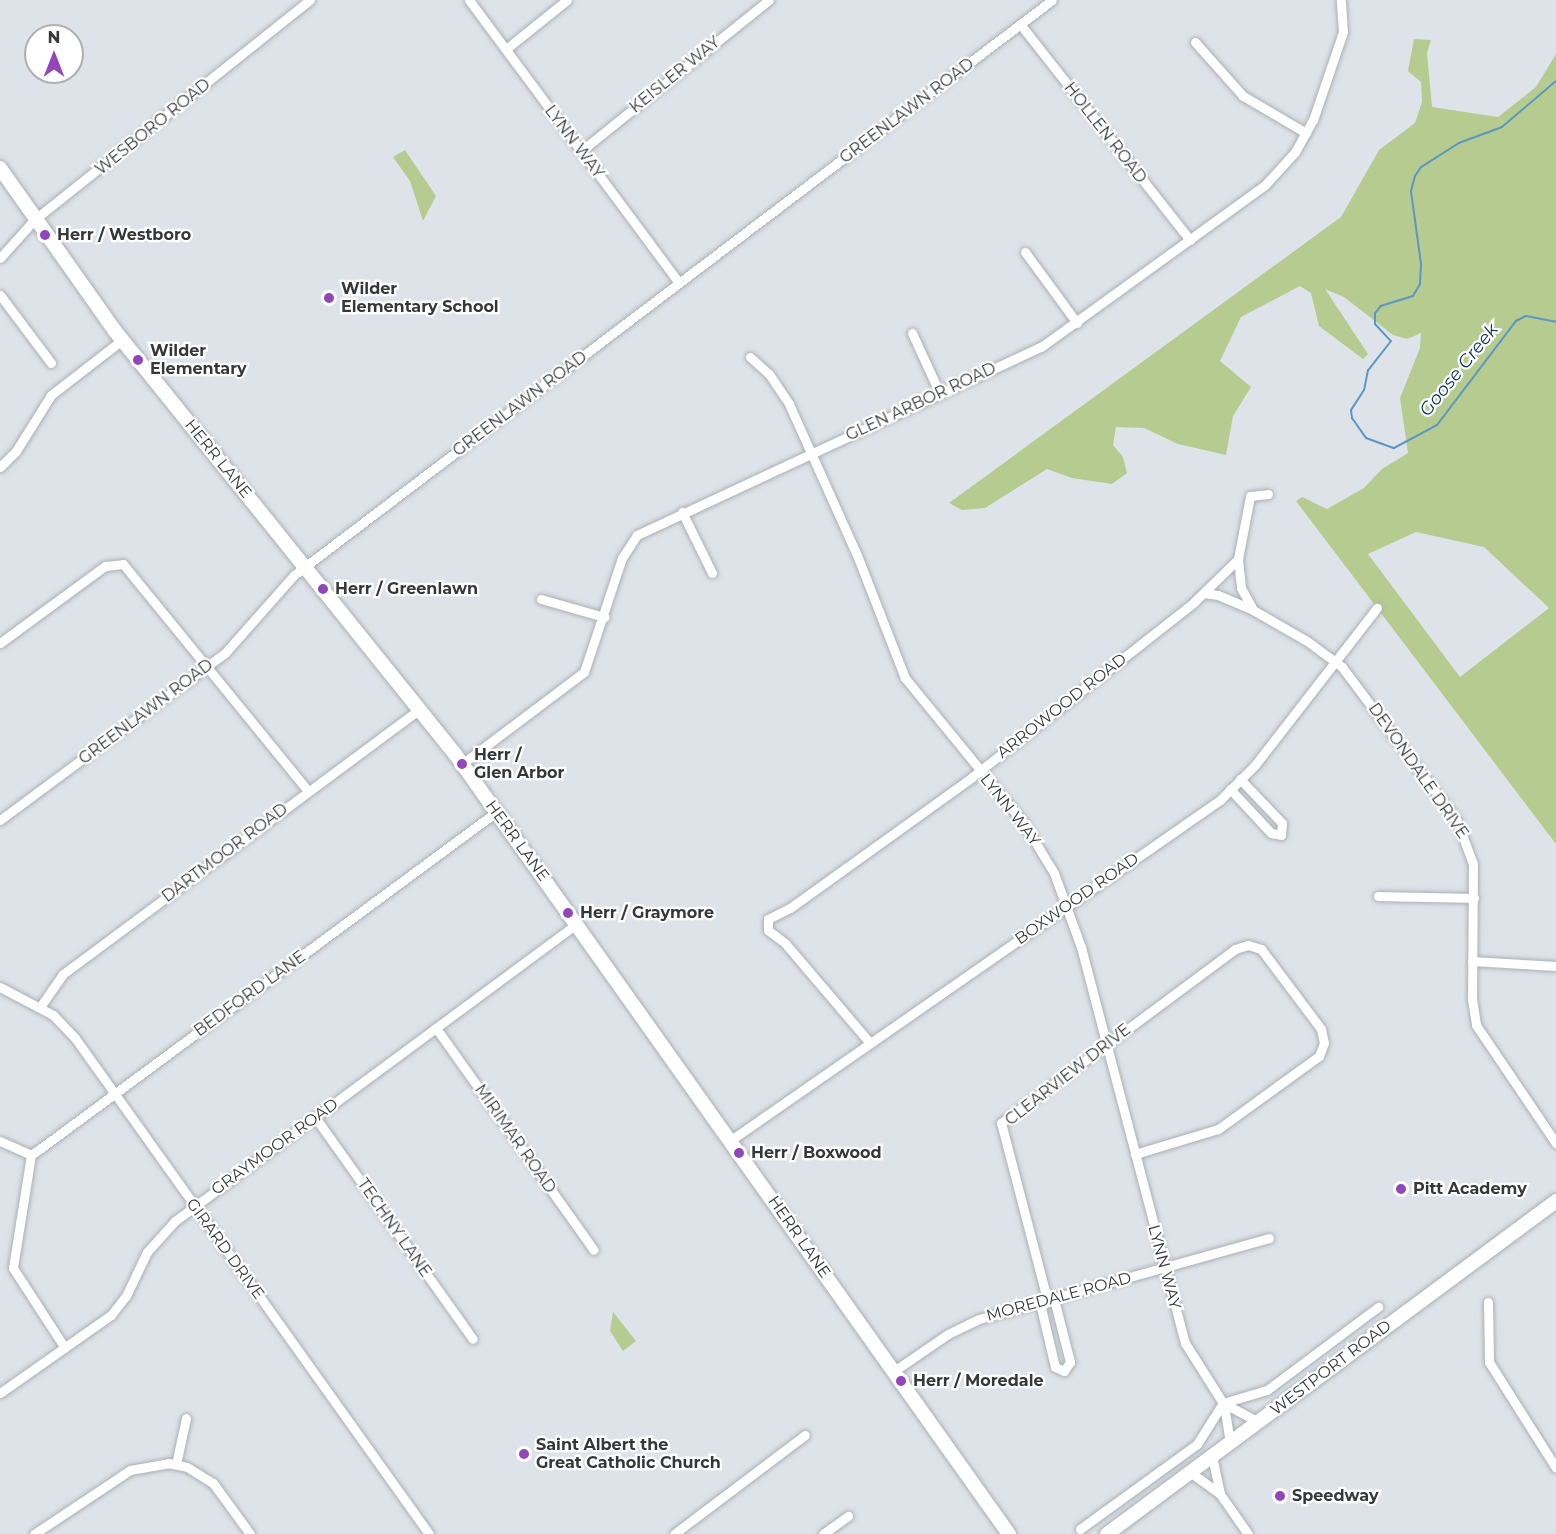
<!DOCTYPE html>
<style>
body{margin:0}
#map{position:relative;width:1556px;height:1534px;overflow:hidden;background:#dee3e9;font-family:Montserrat,sans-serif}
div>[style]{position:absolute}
.green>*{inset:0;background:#b6cb8f}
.stream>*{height:2px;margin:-1px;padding:0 1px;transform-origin:1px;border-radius:1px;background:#5c97c4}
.roads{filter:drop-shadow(0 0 2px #abb0b5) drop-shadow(0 0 2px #abb0b5)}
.street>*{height:9px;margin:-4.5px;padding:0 4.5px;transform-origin:4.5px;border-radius:4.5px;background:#fff}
.secondary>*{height:14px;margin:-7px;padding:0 7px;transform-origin:7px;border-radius:7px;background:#fff}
.dots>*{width:16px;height:16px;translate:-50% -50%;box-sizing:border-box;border:3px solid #fff;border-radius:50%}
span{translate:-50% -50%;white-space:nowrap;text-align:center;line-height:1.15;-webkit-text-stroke:4.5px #fff;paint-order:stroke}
.street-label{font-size:16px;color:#353739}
.poi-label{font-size:16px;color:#353739;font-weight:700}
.left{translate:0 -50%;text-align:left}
.water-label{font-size:18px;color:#053654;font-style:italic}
.north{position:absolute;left:24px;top:24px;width:60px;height:60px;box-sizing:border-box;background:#fff;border:2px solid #aeafb0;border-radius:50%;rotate:0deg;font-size:16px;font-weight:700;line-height:24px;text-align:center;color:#353739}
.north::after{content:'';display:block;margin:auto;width:21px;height:27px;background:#9246b7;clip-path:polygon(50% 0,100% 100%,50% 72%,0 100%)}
</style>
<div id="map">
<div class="green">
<i style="clip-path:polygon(evenodd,1414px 39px,1431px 40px,1427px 53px,1432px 107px,1498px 117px,1536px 87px,1556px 54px,1556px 844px,1296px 501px,1302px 497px,1327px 509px,1364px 488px,1382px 469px,1408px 453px,1400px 398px,1420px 348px,1421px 333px,1407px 339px,1393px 335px,1344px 297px,1325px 289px,1368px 354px,1363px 359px,1319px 326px,1311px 293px,1300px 286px,1241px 317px,1220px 361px,1251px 387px,1233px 416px,1226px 455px,1178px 444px,1144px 428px,1116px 427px,1113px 445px,1123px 457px,1127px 473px,1112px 484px,1072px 478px,1047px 469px,985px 508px,962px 510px,949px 503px,1341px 217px,1379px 150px,1415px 123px,1422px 102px,1421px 82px,1408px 71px,1414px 39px,1416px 532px,1484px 547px,1549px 608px,1460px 677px,1368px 554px,1416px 532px)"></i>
<i style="clip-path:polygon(405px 150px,436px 196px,423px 221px,410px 181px,393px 157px)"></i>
<i style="clip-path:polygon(613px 1312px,636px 1341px,623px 1351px,610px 1331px)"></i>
</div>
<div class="stream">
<i style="left:1556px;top:81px;width:71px;rotate:139.6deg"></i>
<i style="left:1502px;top:127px;width:46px;rotate:159.6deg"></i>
<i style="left:1459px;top:143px;width:45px;rotate:147.7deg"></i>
<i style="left:1421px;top:167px;width:11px;rotate:124deg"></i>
<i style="left:1415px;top:176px;width:16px;rotate:105deg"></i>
<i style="left:1411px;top:191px;width:74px;rotate:82.2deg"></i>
<i style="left:1421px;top:264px;width:20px;rotate:93deg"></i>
<i style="left:1420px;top:284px;width:14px;rotate:120deg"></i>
<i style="left:1413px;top:296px;width:34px;rotate:163deg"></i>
<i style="left:1381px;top:306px;width:9px;rotate:131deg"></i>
<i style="left:1375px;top:313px;width:11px;rotate:90deg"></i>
<i style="left:1375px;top:324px;width:23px;rotate:47deg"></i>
<i style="left:1391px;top:341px;width:37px;rotate:128deg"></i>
<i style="left:1368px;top:370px;width:20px;rotate:101deg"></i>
<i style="left:1364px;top:390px;width:24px;rotate:123deg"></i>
<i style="left:1351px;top:410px;width:8px;rotate:83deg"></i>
<i style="left:1352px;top:418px;width:24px;rotate:55deg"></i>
<i style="left:1366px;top:438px;width:30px;rotate:20deg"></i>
<i style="left:1394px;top:448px;width:49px;rotate:-28.1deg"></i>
<i style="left:1437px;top:425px;width:131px;rotate:-52.8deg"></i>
<i style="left:1516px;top:321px;width:11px;rotate:-27deg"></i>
<i style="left:1526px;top:316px;width:31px;rotate:11deg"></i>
</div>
<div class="roads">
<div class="street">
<i style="left:469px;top:0;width:352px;rotate:53.4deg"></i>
<i style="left:1020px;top:24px;width:275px;rotate:51.8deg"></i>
<i style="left:1195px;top:42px;width:72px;rotate:48.4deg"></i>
<i style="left:1243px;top:96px;width:73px;rotate:30.4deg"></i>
<i style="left:506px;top:49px;width:78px;rotate:-38.8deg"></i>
<i style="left:581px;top:151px;width:241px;rotate:-38.8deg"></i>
<i style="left:1025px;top:252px;width:88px;rotate:53.8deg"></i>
<i style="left:0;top:258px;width:51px;rotate:-48.2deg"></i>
<i style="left:34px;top:220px;width:353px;rotate:-38.6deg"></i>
<i style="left:0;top:295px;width:85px;rotate:53.1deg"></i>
<i style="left:912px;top:333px;width:67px;rotate:65.3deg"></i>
<i style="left:750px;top:357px;width:25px;rotate:42deg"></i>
<i style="left:769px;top:374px;width:36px;rotate:56deg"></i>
<i style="left:789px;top:404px;width:166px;rotate:65.8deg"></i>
<i style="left:857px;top:555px;width:132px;rotate:68.7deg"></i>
<i style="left:905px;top:678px;width:186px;rotate:50.7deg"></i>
<i style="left:1023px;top:822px;width:60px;rotate:58.7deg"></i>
<i style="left:1054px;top:873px;width:79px;rotate:70deg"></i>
<i style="left:1081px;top:947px;width:409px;rotate:75.3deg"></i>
<i style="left:1185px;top:1343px;width:71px;rotate:57.7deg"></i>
<i style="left:1223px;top:1403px;width:40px;rotate:28deg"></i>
<i style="left:0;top:467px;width:23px;rotate:-45deg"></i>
<i style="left:16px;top:451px;width:66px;rotate:-58deg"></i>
<i style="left:51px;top:395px;width:90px;rotate:-37.8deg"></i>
<i style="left:682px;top:512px;width:68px;rotate:63.8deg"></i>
<i style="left:1238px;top:559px;width:29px;rotate:84deg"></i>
<i style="left:1241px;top:588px;width:25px;rotate:61deg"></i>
<i style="left:1204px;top:593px;width:14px;rotate:8deg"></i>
<i style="left:1218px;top:595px;width:38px;rotate:23deg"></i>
<i style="left:1253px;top:610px;width:62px;rotate:29.9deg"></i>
<i style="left:1307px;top:641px;width:44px;rotate:36.6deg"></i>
<i style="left:1342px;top:667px;width:192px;rotate:53.2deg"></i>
<i style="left:1457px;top:821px;width:46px;rotate:69.6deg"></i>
<i style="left:1473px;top:864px;width:135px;rotate:90.4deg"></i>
<i style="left:1472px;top:999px;width:26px;rotate:81deg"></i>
<i style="left:1476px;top:1025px;width:143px;rotate:55.9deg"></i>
<i style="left:541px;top:599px;width:66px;rotate:15.9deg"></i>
<i style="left:0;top:643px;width:130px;rotate:-36.3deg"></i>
<i style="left:105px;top:566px;width:18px;rotate:-6deg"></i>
<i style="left:123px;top:564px;width:293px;rotate:50.8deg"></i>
<i style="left:462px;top:764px;width:153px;rotate:-37deg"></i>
<i style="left:584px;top:672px;width:120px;rotate:-71.6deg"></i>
<i style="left:622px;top:558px;width:27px;rotate:-57deg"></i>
<i style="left:637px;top:535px;width:446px;rotate:-25deg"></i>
<i style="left:1041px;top:347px;width:276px;rotate:-35.9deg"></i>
<i style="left:1265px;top:185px;width:45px;rotate:-47.7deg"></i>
<i style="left:1295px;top:152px;width:37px;rotate:-61deg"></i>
<i style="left:1313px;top:120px;width:93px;rotate:-71.2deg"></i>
<i style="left:1343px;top:32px;width:32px;rotate:-94deg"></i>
<i style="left:1230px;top:789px;width:60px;rotate:47deg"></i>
<i style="left:1271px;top:833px;width:10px;rotate:11deg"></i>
<i style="left:1281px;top:835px;width:12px;rotate:-85deg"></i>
<i style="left:1282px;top:823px;width:61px;rotate:-133.7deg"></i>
<i style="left:0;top:820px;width:280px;rotate:-36.6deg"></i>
<i style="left:225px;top:653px;width:104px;rotate:-48.5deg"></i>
<i style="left:294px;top:575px;width:951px;rotate:-37.18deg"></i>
<i style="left:1378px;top:896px;width:96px;rotate:1.2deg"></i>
<i style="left:1472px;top:961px;width:84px;rotate:3.4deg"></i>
<i style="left:0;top:987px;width:60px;rotate:27.8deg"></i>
<i style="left:53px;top:1015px;width:32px;rotate:46deg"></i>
<i style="left:75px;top:1038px;width:609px;rotate:54.48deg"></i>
<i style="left:40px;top:1007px;width:40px;rotate:-55.1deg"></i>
<i style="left:63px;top:974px;width:443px;rotate:-36.6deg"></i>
<i style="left:436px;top:1028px;width:272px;rotate:54.6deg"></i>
<i style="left:870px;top:1043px;width:131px;rotate:-130.4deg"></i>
<i style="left:785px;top:943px;width:21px;rotate:-143deg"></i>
<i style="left:768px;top:930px;width:11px;rotate:-90deg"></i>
<i style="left:768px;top:919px;width:25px;rotate:-27deg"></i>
<i style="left:790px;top:908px;width:224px;rotate:-35.7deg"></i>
<i style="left:972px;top:777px;width:283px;rotate:-38.2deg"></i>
<i style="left:1194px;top:602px;width:62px;rotate:-44.3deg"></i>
<i style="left:1238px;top:559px;width:64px;rotate:-79.2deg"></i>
<i style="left:1250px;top:496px;width:18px;rotate:-6deg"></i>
<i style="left:315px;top:1117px;width:272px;rotate:54.6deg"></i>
<i style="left:731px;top:1140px;width:596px;rotate:-34.81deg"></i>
<i style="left:1220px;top:800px;width:49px;rotate:-45deg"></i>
<i style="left:1255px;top:765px;width:199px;rotate:-52.2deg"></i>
<i style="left:0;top:1141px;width:34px;rotate:24deg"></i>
<i style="left:31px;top:1155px;width:12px;rotate:-35deg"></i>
<i style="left:41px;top:1148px;width:566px;rotate:-36.44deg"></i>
<i style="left:31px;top:1155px;width:114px;rotate:99.1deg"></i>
<i style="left:13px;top:1268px;width:95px;rotate:57deg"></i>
<i style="left:1047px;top:1299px;width:182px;rotate:-104.6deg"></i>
<i style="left:1001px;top:1123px;width:292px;rotate:-36.6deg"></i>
<i style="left:1235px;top:949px;width:14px;rotate:-17deg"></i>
<i style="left:1248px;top:945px;width:14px;rotate:17deg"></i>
<i style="left:1261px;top:949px;width:100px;rotate:53.1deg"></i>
<i style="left:1321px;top:1029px;width:14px;rotate:78deg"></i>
<i style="left:1324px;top:1043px;width:14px;rotate:111deg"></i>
<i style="left:1319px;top:1056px;width:125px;rotate:144.1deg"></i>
<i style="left:1218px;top:1129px;width:87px;rotate:163.2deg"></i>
<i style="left:1047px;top:1299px;width:9px;rotate:27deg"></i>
<i style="left:1055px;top:1303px;width:61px;rotate:75.7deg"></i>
<i style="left:1070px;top:1362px;width:11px;rotate:124deg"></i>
<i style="left:1064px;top:1371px;width:10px;rotate:-156deg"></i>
<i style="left:1055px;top:1367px;width:61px;rotate:-103.3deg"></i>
<i style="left:1041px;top:1308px;width:11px;rotate:-56deg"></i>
<i style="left:1488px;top:1302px;width:60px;rotate:89deg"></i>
<i style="left:1489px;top:1362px;width:125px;rotate:57.7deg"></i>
<i style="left:894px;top:1371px;width:65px;rotate:-34.4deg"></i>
<i style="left:948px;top:1334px;width:34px;rotate:-26deg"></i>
<i style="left:979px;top:1319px;width:301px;rotate:-15.6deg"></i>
<i style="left:0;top:1393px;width:136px;rotate:-35.1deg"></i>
<i style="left:111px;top:1315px;width:24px;rotate:-52deg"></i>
<i style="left:126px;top:1296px;width:49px;rotate:-64.5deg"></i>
<i style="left:147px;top:1252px;width:42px;rotate:-47.9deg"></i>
<i style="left:175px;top:1221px;width:499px;rotate:-36.5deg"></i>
<i style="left:1224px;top:1405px;width:38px;rotate:81deg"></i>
<i style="left:1212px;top:1456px;width:39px;rotate:78deg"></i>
<i style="left:1220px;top:1494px;width:49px;rotate:55deg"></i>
<i style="left:176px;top:1464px;width:47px;rotate:-77.7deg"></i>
<i style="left:1190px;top:1472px;width:37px;rotate:36deg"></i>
<i style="left:1080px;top:1529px;width:145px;rotate:-36deg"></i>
<i style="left:1197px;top:1444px;width:49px;rotate:-57.6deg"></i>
<i style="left:1223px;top:1403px;width:46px;rotate:-16.5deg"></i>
<i style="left:1267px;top:1390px;width:139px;rotate:-36.8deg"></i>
<i style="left:34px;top:1534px;width:115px;rotate:-33.7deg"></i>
<i style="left:130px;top:1470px;width:39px;rotate:-10deg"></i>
<i style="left:168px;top:1463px;width:19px;rotate:12deg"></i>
<i style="left:187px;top:1467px;width:31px;rotate:32deg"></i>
<i style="left:213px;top:1483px;width:63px;rotate:54deg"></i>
<i style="left:674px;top:1534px;width:164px;rotate:-37.1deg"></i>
<i style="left:823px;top:1534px;width:31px;rotate:-36deg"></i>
</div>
<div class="secondary">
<i style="left:0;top:168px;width:199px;rotate:54.8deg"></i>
<i style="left:115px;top:331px;width:543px;rotate:51.21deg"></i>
<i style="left:455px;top:754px;width:957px;rotate:54.62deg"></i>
<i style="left:1107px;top:1534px;width:559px;rotate:-36.56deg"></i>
</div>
</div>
<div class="dots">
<i style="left:45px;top:235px;background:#9246b7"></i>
<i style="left:329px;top:298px;background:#9246b7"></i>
<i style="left:138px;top:360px;background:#9246b7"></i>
<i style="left:323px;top:589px;background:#9246b7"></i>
<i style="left:462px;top:764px;background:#9246b7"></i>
<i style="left:568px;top:913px;background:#9246b7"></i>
<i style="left:739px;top:1153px;background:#9246b7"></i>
<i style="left:1401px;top:1189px;background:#9246b7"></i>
<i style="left:901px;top:1381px;background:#9246b7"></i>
<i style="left:524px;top:1454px;background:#9246b7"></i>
<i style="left:1280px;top:1496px;background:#9246b7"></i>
</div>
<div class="street-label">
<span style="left:675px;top:75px;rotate:-39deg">KEISLER WAY</span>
<span style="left:907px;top:111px;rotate:-37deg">GREENLAWN ROAD</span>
<span style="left:153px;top:127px;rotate:-39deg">WESBORO ROAD</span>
<span style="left:1105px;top:133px;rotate:52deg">HOLLEN ROAD</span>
<span style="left:574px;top:142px;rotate:53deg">LYNN WAY</span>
<span style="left:921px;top:402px;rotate:-25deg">GLEN ARBOR ROAD</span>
<span style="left:520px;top:404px;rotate:-37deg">GREENLAWN ROAD</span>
<span style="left:218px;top:459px;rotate:51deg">HERR LANE</span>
<span style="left:1062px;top:706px;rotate:-38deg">ARROWOOD ROAD</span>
<span style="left:146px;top:712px;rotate:-37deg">GREENLAWN ROAD</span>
<span style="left:1418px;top:771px;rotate:55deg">DEVONDALE DRIVE</span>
<span style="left:1010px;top:810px;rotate:52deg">LYNN WAY</span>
<span style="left:517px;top:841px;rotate:54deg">HERR LANE</span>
<span style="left:225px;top:853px;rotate:-37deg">DARTMOOR ROAD</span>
<span style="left:1077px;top:899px;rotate:-35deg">BOXWOOD ROAD</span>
<span style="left:250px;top:994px;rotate:-36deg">BEDFORD LANE</span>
<span style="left:1068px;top:1075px;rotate:-38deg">CLEARVIEW DRIVE</span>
<span style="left:515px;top:1139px;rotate:55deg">MIRIMAR ROAD</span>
<span style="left:275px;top:1147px;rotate:-36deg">GRAYMOOR ROAD</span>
<span style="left:394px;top:1228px;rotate:55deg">TECHNY LANE</span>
<span style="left:799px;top:1237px;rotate:55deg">HERR LANE</span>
<span style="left:225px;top:1249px;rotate:54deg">GIRARD DRIVE</span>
<span style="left:1164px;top:1267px;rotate:75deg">LYNN WAY</span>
<span style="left:1059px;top:1297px;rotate:-15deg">MOREDALE ROAD</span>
<span style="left:1331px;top:1368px;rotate:-37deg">WESTPORT ROAD</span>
</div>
<div class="poi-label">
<span class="left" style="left:57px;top:235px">Herr / Westboro</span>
<span class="left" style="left:341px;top:298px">Wilder<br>Elementary School</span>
<span class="left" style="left:150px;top:360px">Wilder<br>Elementary</span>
<span class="left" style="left:335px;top:589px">Herr / Greenlawn</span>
<span class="left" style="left:474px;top:764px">Herr /<br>Glen Arbor</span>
<span class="left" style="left:580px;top:913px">Herr / Graymore</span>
<span class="left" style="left:751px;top:1153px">Herr / Boxwood</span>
<span class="left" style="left:1413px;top:1189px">Pitt Academy</span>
<span class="left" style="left:913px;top:1381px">Herr / Moredale</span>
<span class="left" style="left:536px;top:1454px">Saint Albert the<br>Great Catholic Church</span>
<span class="left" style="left:1292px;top:1496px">Speedway</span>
</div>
<div class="water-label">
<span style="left:1459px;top:370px;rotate:-51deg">Goose Creek</span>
</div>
<div class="north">N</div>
</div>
